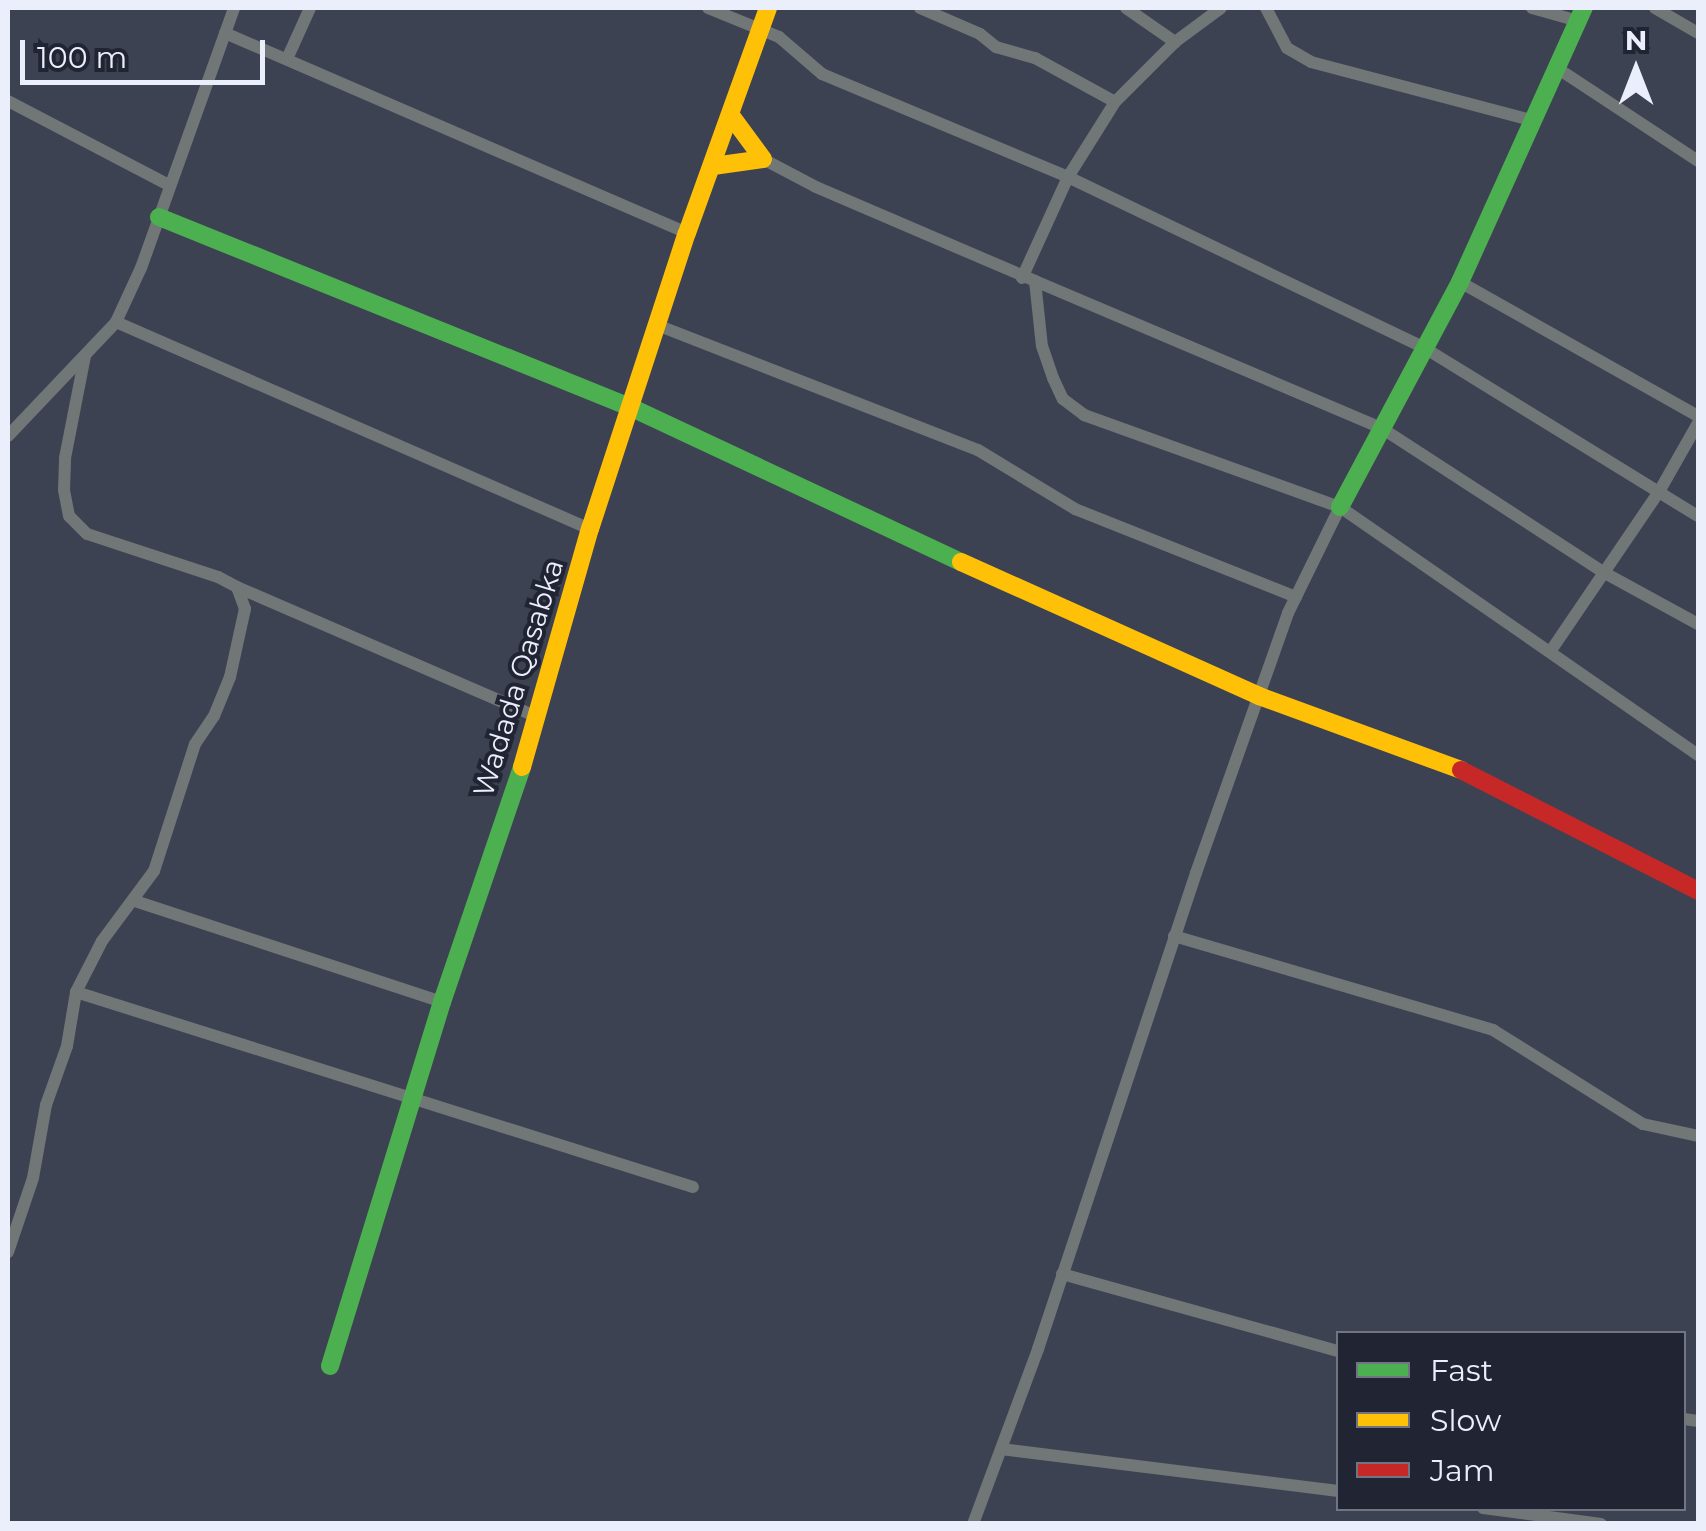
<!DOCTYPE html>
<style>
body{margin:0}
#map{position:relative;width:1706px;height:1531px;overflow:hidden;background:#3d4253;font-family:Montserrat,sans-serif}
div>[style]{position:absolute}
.street>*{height:12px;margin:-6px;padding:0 6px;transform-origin:6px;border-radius:6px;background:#717676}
.fast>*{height:18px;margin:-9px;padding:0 9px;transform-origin:9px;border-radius:9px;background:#4caf50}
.slow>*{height:18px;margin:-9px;padding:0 9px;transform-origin:9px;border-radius:9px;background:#ffc107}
.jam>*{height:18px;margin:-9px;padding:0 9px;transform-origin:9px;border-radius:9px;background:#c62828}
span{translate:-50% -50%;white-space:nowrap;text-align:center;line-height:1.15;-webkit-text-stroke:8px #202433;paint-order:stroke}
.street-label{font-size:28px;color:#ebeffb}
.frame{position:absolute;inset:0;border:10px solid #ebeffb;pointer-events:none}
.legend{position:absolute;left:1336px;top:1331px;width:350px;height:180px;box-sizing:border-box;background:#202433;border:2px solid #717583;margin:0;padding:12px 18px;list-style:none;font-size:30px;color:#ebeffb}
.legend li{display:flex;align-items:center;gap:20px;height:50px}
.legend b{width:50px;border:2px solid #717583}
.north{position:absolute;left:1586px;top:20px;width:100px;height:100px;-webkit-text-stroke:8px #202433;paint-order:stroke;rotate:0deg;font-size:28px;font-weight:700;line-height:40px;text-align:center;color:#ebeffb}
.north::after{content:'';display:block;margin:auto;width:35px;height:45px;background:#ebeffb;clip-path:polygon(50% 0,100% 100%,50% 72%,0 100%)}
.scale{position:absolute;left:20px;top:40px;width:245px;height:45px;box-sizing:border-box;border:5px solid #ebeffb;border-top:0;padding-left:12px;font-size:30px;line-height:35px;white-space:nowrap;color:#ebeffb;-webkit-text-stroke:8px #202433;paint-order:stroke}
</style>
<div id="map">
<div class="street">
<i style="left:708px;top:8px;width:77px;rotate:22.2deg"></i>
<i style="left:779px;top:37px;width:57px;rotate:40.7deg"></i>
<i style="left:822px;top:74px;width:267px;rotate:22.7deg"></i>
<i style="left:1068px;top:177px;width:394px;rotate:25.6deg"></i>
<i style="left:1423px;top:347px;width:323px;rotate:31.6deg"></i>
<i style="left:920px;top:8px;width:65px;rotate:23.4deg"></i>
<i style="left:980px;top:34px;width:21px;rotate:39deg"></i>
<i style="left:996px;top:47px;width:41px;rotate:15.8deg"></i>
<i style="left:1035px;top:58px;width:91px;rotate:28.8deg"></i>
<i style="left:1126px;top:8px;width:60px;rotate:34.8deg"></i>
<i style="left:1266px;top:8px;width:45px;rotate:62.3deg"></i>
<i style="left:1287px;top:48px;width:28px;rotate:30deg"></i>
<i style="left:1311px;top:62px;width:231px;rotate:14.8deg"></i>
<i style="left:1532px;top:8px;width:48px;rotate:15.8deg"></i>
<i style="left:1655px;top:8px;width:50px;rotate:30.2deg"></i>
<i style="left:225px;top:33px;width:503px;rotate:23.41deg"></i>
<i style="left:287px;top:59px;width:56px;rotate:-65.7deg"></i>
<i style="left:1557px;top:68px;width:169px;rotate:33.4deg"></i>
<i style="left:8px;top:101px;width:179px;rotate:27.6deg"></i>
<i style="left:763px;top:159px;width:60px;rotate:27.8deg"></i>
<i style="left:816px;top:187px;width:238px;rotate:23.2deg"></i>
<i style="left:1035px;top:281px;width:65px;rotate:83.9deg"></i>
<i style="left:1042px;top:346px;width:34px;rotate:71deg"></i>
<i style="left:1053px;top:378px;width:23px;rotate:65deg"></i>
<i style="left:1063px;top:399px;width:26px;rotate:37deg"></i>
<i style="left:1084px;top:415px;width:272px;rotate:19.8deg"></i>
<i style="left:1340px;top:507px;width:436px;rotate:34.7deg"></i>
<i style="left:1022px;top:278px;width:111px;rotate:-65.5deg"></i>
<i style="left:1068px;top:177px;width:89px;rotate:-57.9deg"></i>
<i style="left:1115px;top:102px;width:85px;rotate:-45deg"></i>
<i style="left:1175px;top:42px;width:57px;rotate:-36.5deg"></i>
<i style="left:1035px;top:281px;width:378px;rotate:23deg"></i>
<i style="left:1383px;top:429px;width:262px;rotate:33deg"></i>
<i style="left:1603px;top:572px;width:108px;rotate:28.7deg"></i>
<i style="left:1460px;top:282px;width:273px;rotate:29.4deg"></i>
<i style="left:116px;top:322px;width:517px;rotate:23.59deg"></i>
<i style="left:657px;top:325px;width:344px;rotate:21.3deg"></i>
<i style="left:978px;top:450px;width:114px;rotate:31.3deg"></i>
<i style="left:1075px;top:509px;width:238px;rotate:21.7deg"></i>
<i style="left:8px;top:436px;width:157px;rotate:-46.5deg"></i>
<i style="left:116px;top:322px;width:60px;rotate:-65.2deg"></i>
<i style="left:141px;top:268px;width:276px;rotate:-70.3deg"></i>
<i style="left:237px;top:587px;width:329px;rotate:23.4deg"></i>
<i style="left:1550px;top:652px;width:196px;rotate:-55.8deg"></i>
<i style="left:1660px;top:490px;width:77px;rotate:-60.4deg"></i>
<i style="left:135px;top:901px;width:323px;rotate:18.2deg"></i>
<i style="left:1174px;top:936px;width:333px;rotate:16.4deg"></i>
<i style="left:1493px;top:1030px;width:177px;rotate:32.1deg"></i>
<i style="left:1643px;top:1124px;width:56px;rotate:12.3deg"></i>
<i style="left:76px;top:992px;width:647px;rotate:17.54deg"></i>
<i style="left:8px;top:1252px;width:78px;rotate:-71.3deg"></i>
<i style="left:33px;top:1178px;width:74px;rotate:-79.9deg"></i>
<i style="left:46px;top:1105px;width:63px;rotate:-70.4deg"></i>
<i style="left:67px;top:1046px;width:55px;rotate:-80.5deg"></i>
<i style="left:76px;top:992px;width:57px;rotate:-63deg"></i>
<i style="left:102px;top:941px;width:87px;rotate:-53.4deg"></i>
<i style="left:154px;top:871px;width:133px;rotate:-72.1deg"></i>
<i style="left:195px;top:744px;width:34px;rotate:-56deg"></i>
<i style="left:214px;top:716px;width:42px;rotate:-67.7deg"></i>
<i style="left:230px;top:677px;width:70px;rotate:-77.6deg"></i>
<i style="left:245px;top:609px;width:23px;rotate:-110deg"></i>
<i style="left:237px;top:587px;width:21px;rotate:-152deg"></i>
<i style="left:218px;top:577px;width:138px;rotate:-161.8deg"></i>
<i style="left:87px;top:534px;width:25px;rotate:-135deg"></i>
<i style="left:69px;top:516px;width:26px;rotate:-101deg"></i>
<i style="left:64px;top:490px;width:32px;rotate:-88deg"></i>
<i style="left:65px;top:458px;width:104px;rotate:-78.9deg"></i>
<i style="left:1062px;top:1274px;width:287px;rotate:15.6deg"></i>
<i style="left:1684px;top:1419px;width:14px;rotate:8deg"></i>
<i style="left:1001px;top:1449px;width:340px;rotate:7.1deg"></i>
<i style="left:1483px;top:1508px;width:119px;rotate:7.7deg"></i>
<i style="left:973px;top:1524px;width:187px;rotate:-69.6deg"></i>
<i style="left:1038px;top:1349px;width:502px;rotate:-71.64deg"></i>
<i style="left:1196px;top:873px;width:276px;rotate:-70.5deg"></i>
<i style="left:1288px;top:613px;width:118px;rotate:-63.9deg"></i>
</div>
<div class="fast">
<i style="left:159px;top:217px;width:508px;rotate:21.97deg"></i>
<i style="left:630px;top:407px;width:365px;rotate:25.1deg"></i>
<i style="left:1340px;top:507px;width:255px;rotate:-61.9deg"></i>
<i style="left:1460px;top:282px;width:301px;rotate:-65.7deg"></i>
<i style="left:330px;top:1366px;width:381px;rotate:-72.9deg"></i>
<i style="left:442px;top:1002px;width:248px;rotate:-71.2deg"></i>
</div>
<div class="slow">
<i style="left:713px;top:166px;width:50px;rotate:-8deg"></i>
<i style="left:763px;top:159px;width:52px;rotate:-126.4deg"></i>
<i style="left:961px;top:562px;width:327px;rotate:24.2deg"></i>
<i style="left:1259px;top:696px;width:215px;rotate:20.1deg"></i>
<i style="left:522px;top:767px;width:248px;rotate:-74.1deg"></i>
<i style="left:590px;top:529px;width:311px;rotate:-71.9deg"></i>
<i style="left:687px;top:233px;width:239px;rotate:-70.2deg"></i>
</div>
<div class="jam">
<i style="left:1461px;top:770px;width:266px;rotate:27deg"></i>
</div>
<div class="street-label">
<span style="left:518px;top:678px;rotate:-73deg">Wadada Qasabka</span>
</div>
<div class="frame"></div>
<ul class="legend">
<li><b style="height:12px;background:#4caf50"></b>Fast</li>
<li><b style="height:12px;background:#ffc107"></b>Slow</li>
<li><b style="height:12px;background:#c62828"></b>Jam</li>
</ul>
<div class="north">N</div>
<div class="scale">100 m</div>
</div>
